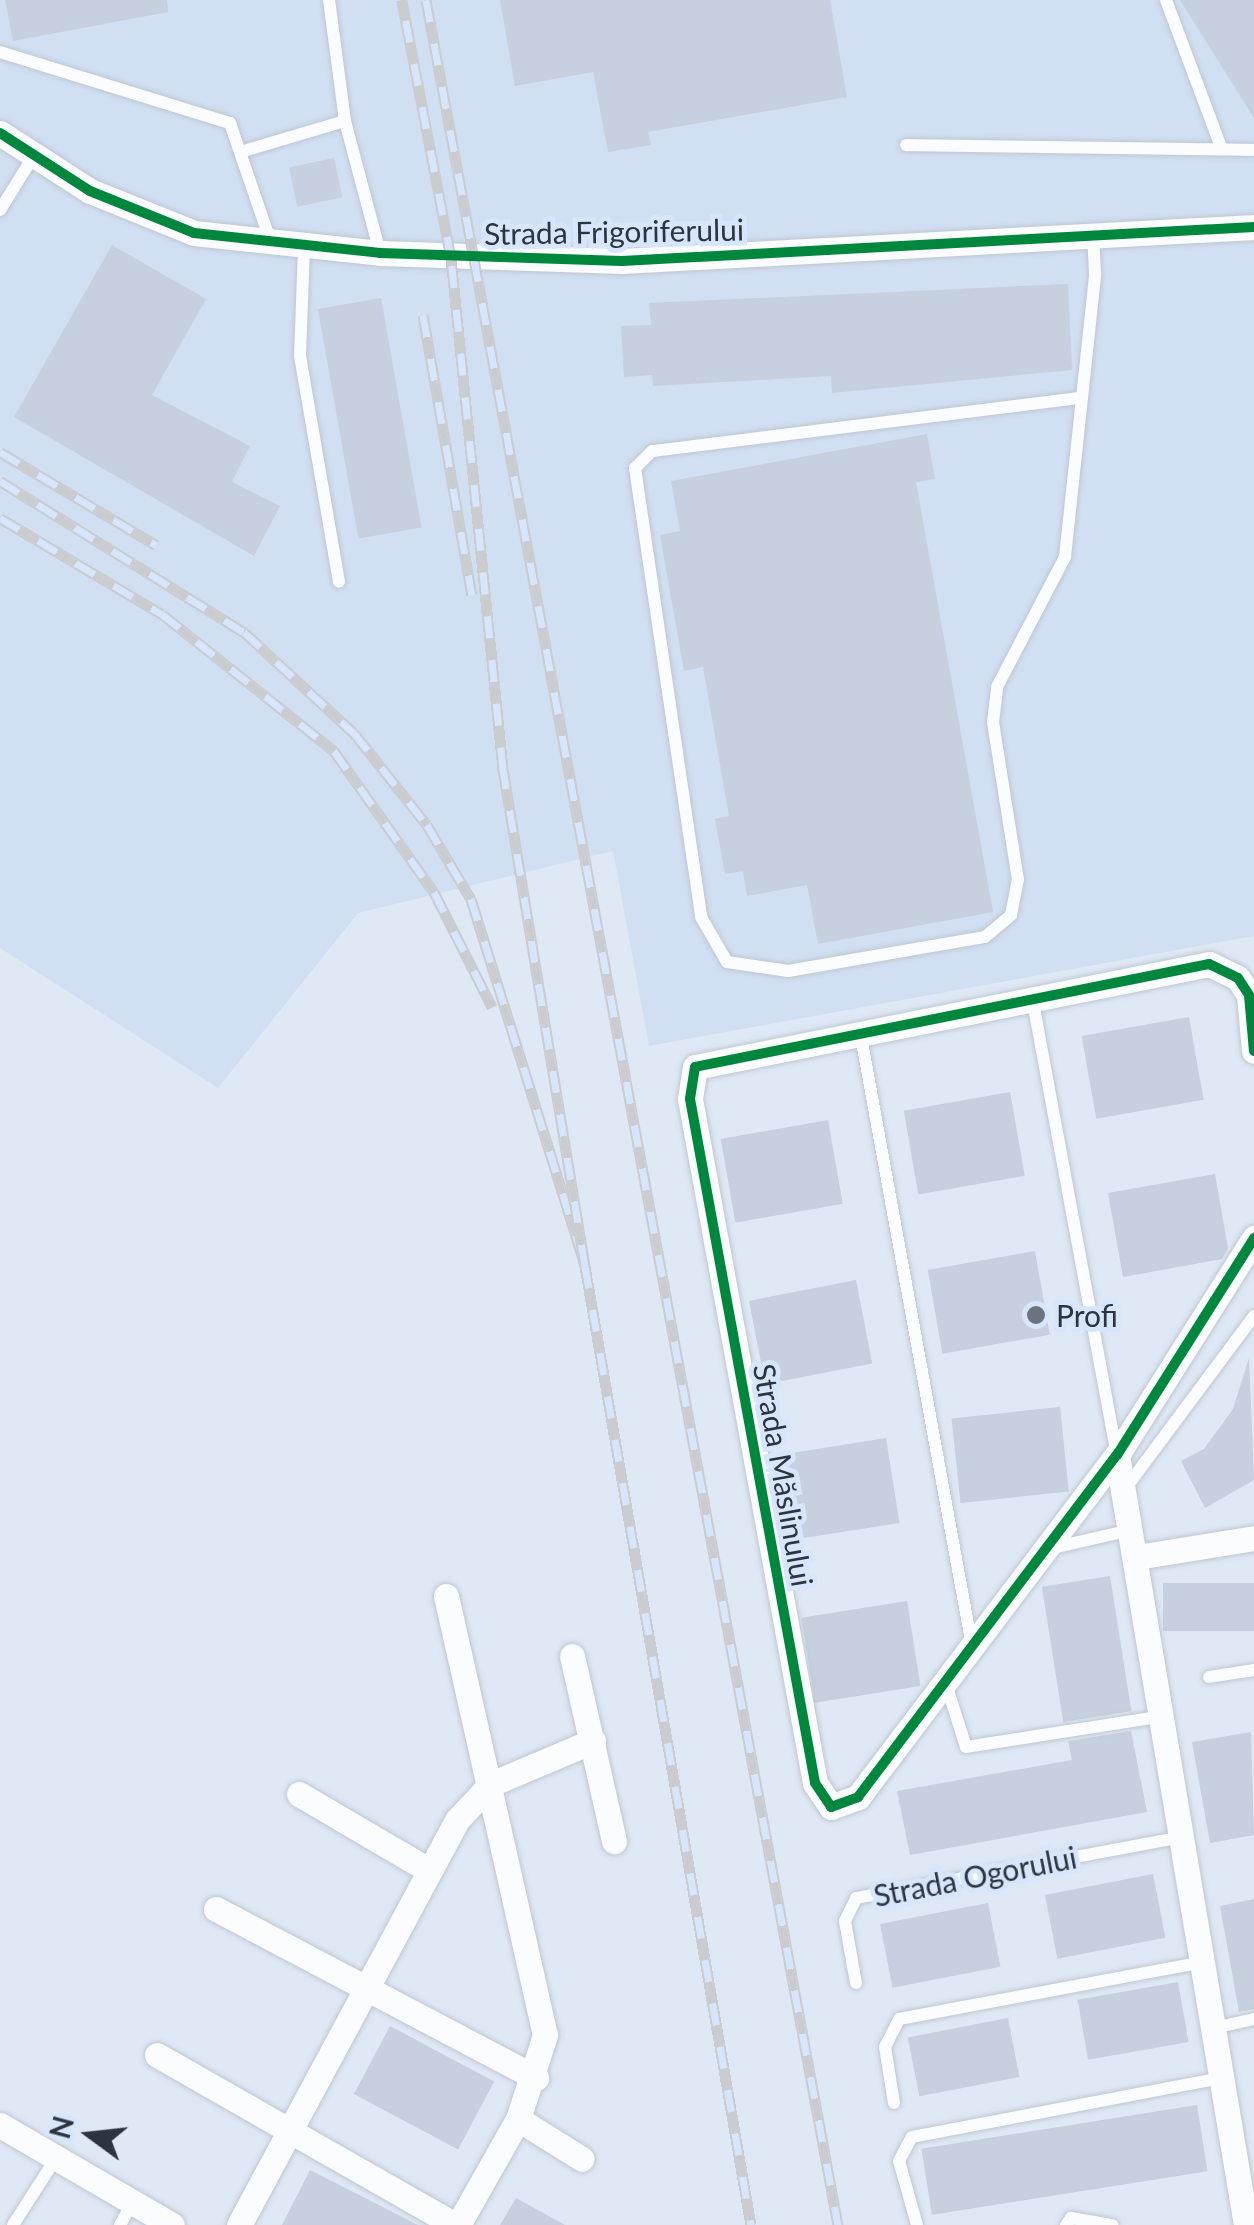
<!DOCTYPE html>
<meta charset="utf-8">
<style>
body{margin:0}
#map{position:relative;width:1254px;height:2225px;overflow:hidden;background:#dfe8f5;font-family:Lato,sans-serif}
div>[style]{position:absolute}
.built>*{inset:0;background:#d1dff3}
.building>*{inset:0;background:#c6d0de;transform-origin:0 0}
.roads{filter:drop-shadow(0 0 2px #bfc6d1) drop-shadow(0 0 2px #bfc6d1)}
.lane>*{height:12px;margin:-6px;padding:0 6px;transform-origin:6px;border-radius:6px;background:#fafcfe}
.street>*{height:25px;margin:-12.5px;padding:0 12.5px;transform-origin:12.5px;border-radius:12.5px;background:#fafcfe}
.rail>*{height:11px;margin-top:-5.5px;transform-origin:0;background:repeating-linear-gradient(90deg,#d7e6fd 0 22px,#caccd0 0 44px);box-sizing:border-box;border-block:2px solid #caccd0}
.cycleway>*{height:10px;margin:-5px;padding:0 5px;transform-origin:5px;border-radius:5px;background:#00873e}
.dots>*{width:28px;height:28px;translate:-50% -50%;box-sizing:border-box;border:5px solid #d7e6fd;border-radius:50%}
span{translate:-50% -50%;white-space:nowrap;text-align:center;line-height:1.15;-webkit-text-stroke:10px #d7e6fd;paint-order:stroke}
.street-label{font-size:30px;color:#2c343f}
.poi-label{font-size:30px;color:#2c343f}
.left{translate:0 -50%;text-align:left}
.north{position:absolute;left:40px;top:2085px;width:100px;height:100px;-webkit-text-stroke:8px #d7e6fd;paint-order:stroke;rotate:285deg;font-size:28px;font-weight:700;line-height:40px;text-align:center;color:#2c343f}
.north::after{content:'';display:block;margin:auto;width:35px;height:45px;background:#2c343f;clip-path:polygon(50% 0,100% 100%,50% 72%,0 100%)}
</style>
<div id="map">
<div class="built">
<i style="clip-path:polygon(0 0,1254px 0,1254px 936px,649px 1046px,613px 851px,358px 913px,218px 1088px,0 948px)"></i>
</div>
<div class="building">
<i style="clip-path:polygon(5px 0,167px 0,168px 12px,13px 41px)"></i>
<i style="clip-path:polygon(500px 0,830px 0,847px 97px,648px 132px,651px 145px,608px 152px,593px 72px,515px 86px)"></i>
<i style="clip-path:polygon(1180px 0,1254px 0,1254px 118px)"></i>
<i style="left:334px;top:158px;width:40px;height:46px;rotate:78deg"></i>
<i style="clip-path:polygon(112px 245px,206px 299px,152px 395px,250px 446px,232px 482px,280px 506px,254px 556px,14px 417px)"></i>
<i style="clip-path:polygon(1068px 284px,1072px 370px,832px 393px,831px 376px,653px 386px,652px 375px,624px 377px,621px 326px,651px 325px,649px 303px)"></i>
<i style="left:381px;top:298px;width:233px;height:64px;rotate:80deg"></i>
<i style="clip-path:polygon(927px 434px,935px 479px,916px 482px,993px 912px,818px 944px,807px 885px,747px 896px,743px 871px,725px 874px,715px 819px,729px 816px,703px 667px,684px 671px,660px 535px,680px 531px,671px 481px)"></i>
<i style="left:1189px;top:1017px;width:84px;height:109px;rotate:80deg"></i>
<i style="left:1010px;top:1092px;width:85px;height:108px;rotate:80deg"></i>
<i style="left:828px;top:1120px;width:85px;height:109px;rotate:80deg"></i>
<i style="clip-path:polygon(1215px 1174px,1228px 1248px,1222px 1259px,1123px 1277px,1108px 1193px)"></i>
<i style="left:1035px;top:1251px;width:85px;height:109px;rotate:80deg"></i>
<i style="left:856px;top:1280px;width:85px;height:109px;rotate:79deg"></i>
<i style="clip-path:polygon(1249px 1358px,1254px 1480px,1205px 1508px,1181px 1461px,1204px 1449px,1233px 1409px)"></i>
<i style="left:1060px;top:1407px;width:85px;height:109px;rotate:84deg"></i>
<i style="left:886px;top:1438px;width:86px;height:108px;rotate:81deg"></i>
<i style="left:1110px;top:1576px;width:137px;height:69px;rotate:81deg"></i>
<i style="left:1254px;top:1583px;width:48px;height:91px;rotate:90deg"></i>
<i style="left:907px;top:1601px;width:86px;height:107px;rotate:81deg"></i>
<i style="clip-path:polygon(1131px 1731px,1147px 1812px,910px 1855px,897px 1791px,1072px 1760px,1068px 1741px)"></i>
<i style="clip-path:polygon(1251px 1732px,1254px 1835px,1210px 1843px,1192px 1742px)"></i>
<i style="left:1153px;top:1874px;width:65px;height:110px;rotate:79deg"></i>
<i style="clip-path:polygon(1254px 1899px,1254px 2009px,1239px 2012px,1220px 1906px)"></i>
<i style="left:988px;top:1903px;width:65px;height:110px;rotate:79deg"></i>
<i style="left:1178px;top:1982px;width:61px;height:102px;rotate:80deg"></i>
<i style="left:1008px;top:2018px;width:60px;height:102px;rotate:79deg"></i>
<i style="left:390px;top:2026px;width:118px;height:77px;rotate:28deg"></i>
<i style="left:1197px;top:2105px;width:67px;height:279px;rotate:81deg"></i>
<i style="clip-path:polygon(310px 2170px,418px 2225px,282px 2225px)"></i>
<i style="clip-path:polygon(516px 2198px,565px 2225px,500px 2225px)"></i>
</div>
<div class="roads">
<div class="lane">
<i style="left:1166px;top:0;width:157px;rotate:69.5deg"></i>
<i style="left:0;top:52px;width:241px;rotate:17.2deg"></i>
<i style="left:230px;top:123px;width:127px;rotate:71.1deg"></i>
<i style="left:345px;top:121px;width:137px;rotate:75.1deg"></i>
<i style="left:906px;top:145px;width:348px;rotate:0.8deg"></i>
<i style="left:247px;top:150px;width:102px;rotate:-16.5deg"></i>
<i style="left:345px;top:121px;width:122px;rotate:-97.5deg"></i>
<i style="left:0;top:210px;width:62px;rotate:-58.1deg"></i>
<i style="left:304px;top:247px;width:109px;rotate:92.1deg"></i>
<i style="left:300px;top:356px;width:229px;rotate:80.2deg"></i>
<i style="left:1079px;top:398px;width:430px;rotate:172.9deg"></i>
<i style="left:652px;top:451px;width:24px;rotate:135deg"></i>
<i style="left:635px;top:468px;width:454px;rotate:81.6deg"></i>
<i style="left:701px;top:917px;width:52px;rotate:60deg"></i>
<i style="left:727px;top:962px;width:62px;rotate:8.4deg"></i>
<i style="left:788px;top:971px;width:200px;rotate:-9.8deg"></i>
<i style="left:985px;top:937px;width:34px;rotate:-40deg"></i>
<i style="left:1011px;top:915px;width:36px;rotate:-79deg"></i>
<i style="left:1018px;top:880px;width:160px;rotate:-99deg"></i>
<i style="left:993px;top:722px;width:35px;rotate:-83deg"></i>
<i style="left:997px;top:687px;width:147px;rotate:-62.4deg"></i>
<i style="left:1065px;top:557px;width:285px;rotate:-83.9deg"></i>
<i style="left:1095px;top:274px;width:41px;rotate:-92.8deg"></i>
<i style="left:1032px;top:997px;width:461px;rotate:79.5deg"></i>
<i style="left:860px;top:1031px;width:625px;rotate:79.68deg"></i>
<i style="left:1125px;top:1489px;width:216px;rotate:-53.3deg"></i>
<i style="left:1048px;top:1549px;width:85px;rotate:-12.9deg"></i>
<i style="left:1209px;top:1677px;width:46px;rotate:-8.8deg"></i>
<i style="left:946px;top:1684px;width:66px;rotate:72.4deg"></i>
<i style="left:966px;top:1747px;width:199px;rotate:-8.9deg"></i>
<i style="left:856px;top:1983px;width:63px;rotate:-100.1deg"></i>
<i style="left:845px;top:1921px;width:25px;rotate:-64deg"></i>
<i style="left:856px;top:1898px;width:332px;rotate:-10.6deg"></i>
<i style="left:1214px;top:2028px;width:41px;rotate:-12.7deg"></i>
<i style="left:894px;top:2103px;width:57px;rotate:-99.1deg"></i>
<i style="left:885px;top:2047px;width:31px;rotate:-63deg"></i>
<i style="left:899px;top:2019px;width:309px;rotate:-10.6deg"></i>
<i style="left:13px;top:2225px;width:80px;rotate:-57.3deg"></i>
<i style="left:120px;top:2225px;width:26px;rotate:-61deg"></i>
<i style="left:917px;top:2225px;width:66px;rotate:-105.7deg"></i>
<i style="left:899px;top:2161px;width:27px;rotate:-62deg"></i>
<i style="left:912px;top:2137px;width:316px;rotate:-10.8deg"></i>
<i style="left:1066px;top:2225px;width:9px;rotate:-54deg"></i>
<i style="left:1071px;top:2218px;width:42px;rotate:9.7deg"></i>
</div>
<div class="street">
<i style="left:0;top:133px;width:107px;rotate:32.8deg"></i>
<i style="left:90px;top:191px;width:112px;rotate:22deg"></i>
<i style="left:194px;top:233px;width:187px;rotate:6.1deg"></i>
<i style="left:380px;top:253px;width:242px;rotate:1.9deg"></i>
<i style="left:622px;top:261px;width:633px;rotate:-3.08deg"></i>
<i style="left:1254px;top:1051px;width:56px;rotate:-95.1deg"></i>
<i style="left:1249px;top:995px;width:20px;rotate:-123deg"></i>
<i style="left:1238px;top:978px;width:32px;rotate:-154deg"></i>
<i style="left:1209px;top:964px;width:524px;rotate:168.67deg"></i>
<i style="left:695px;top:1067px;width:32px;rotate:99deg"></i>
<i style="left:690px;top:1099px;width:695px;rotate:79.64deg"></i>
<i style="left:815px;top:1783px;width:29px;rotate:56deg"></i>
<i style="left:831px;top:1807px;width:29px;rotate:-20deg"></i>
<i style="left:858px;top:1797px;width:429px;rotate:-52.9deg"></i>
<i style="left:1117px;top:1455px;width:257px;rotate:-57.7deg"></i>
<i style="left:1117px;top:1455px;width:781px;rotate:80.49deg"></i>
<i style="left:1137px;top:1557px;width:119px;rotate:-9.2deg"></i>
<i style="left:446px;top:1596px;width:450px;rotate:77.3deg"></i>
<i style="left:545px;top:2035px;width:88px;rotate:107.8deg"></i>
<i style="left:518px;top:2119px;width:122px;rotate:119.5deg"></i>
<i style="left:572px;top:1656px;width:190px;rotate:77.2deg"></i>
<i style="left:299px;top:1794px;width:146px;rotate:30.4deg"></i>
<i style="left:216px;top:1909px;width:362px;rotate:27.8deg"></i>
<i style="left:157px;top:2055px;width:343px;rotate:29.7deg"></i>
<i style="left:518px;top:2119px;width:75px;rotate:32deg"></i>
<i style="left:0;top:2125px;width:199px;rotate:30.2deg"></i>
<i style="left:239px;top:2225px;width:460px;rotate:-61.7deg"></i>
<i style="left:457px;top:1820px;width:50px;rotate:-46.6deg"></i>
<i style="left:491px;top:1784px;width:111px;rotate:-22.9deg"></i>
</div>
</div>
<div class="rail">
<i style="left:426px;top:0;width:2263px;rotate:79.51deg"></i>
<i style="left:423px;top:315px;width:284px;rotate:80.1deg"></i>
<i style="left:0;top:452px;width:182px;rotate:30.8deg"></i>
<i style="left:0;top:481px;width:287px;rotate:31.8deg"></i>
<i style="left:244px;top:632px;width:149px;rotate:42.6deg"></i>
<i style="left:354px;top:733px;width:117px;rotate:51.6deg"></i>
<i style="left:427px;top:825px;width:86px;rotate:59.3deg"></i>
<i style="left:471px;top:899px;width:384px;rotate:72.7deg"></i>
<i style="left:585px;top:1266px;width:504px;rotate:-99.37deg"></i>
<i style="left:503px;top:769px;width:514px;rotate:-95.81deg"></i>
<i style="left:451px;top:258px;width:263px;rotate:-100.8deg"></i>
<i style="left:0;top:518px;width:188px;rotate:30.7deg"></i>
<i style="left:162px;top:614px;width:220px;rotate:38.5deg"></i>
<i style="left:334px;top:751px;width:173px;rotate:54.7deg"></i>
<i style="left:434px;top:892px;width:129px;rotate:63.2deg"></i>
<i style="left:585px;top:1266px;width:973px;rotate:80.18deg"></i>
</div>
<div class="cycleway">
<i style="left:0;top:133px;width:107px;rotate:32.8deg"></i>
<i style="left:90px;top:191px;width:112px;rotate:22deg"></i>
<i style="left:194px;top:233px;width:187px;rotate:6.1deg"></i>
<i style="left:380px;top:253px;width:242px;rotate:1.9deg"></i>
<i style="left:622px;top:261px;width:633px;rotate:-3.08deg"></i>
<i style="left:1254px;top:1051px;width:56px;rotate:-95.1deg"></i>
<i style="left:1249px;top:995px;width:20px;rotate:-123deg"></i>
<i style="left:1238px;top:978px;width:32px;rotate:-154deg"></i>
<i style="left:1209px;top:964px;width:524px;rotate:168.67deg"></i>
<i style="left:695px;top:1067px;width:32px;rotate:99deg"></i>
<i style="left:690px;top:1099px;width:695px;rotate:79.64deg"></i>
<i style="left:815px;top:1783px;width:29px;rotate:56deg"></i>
<i style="left:831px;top:1807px;width:29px;rotate:-20deg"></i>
<i style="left:858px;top:1797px;width:429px;rotate:-52.9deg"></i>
<i style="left:1117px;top:1455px;width:257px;rotate:-57.7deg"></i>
</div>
<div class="dots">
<i style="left:1036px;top:1315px;background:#6b737f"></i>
</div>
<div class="street-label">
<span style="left:614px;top:231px;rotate:-1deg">Strada Frigoriferului</span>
<span style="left:784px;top:1475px;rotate:80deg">Strada Măslinului</span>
<span style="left:975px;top:1876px;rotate:-11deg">Strada Ogorului</span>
</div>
<div class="poi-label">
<span class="left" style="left:1056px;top:1315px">Profi</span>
</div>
<div class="north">N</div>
</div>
